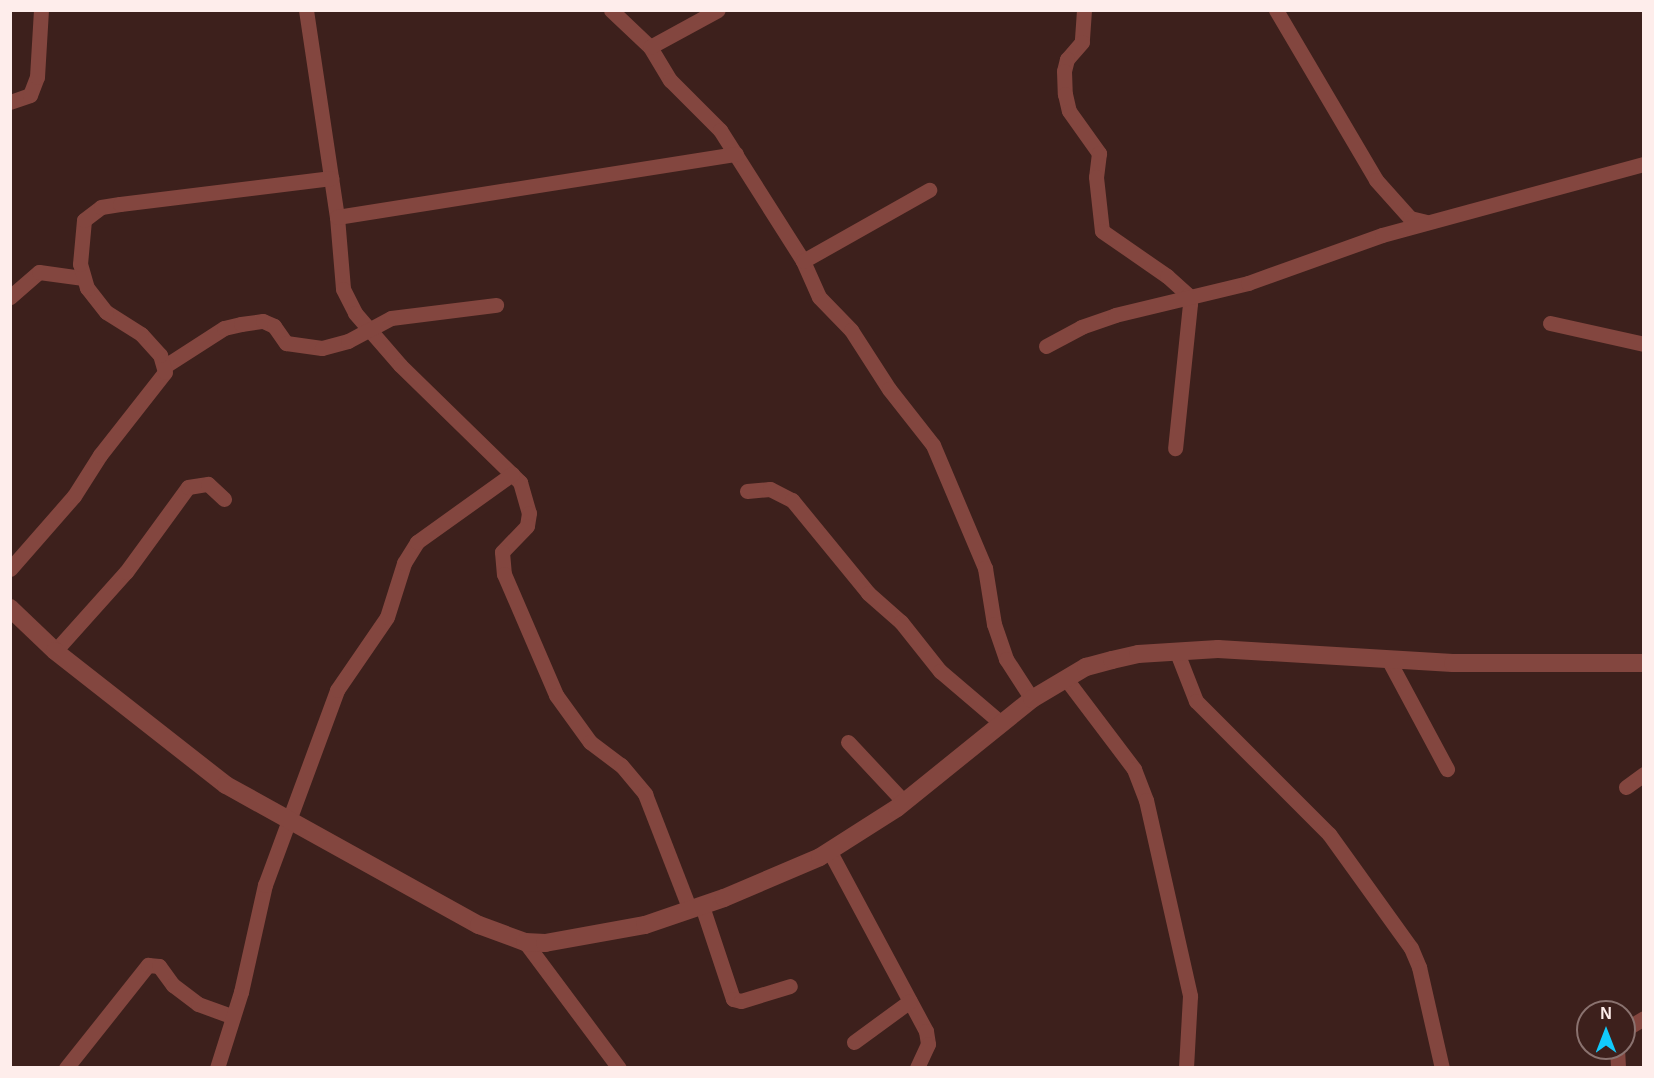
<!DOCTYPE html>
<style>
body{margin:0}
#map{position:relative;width:1654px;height:1078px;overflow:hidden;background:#3d201c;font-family:Arial,sans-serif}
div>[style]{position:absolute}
.minor>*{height:15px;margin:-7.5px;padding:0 7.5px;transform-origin:7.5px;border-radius:7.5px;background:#83463f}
.tertiary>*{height:18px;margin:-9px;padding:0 9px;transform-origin:9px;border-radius:9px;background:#83463f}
span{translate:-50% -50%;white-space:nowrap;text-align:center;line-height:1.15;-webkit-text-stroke:6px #3d201c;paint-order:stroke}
.frame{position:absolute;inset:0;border:12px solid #feedeb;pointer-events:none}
.north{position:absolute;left:1576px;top:1000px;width:60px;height:60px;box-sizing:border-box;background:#3d201c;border:2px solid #8a726f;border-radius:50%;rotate:0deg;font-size:16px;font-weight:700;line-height:24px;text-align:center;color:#feedeb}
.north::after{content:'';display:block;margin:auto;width:21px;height:27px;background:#12cafb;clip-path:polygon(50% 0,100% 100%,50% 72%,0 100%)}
</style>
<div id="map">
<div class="minor">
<i style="left:306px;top:10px;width:209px;rotate:81.5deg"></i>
<i style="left:337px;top:217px;width:72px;rotate:85.2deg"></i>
<i style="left:343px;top:289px;width:27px;rotate:63deg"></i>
<i style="left:355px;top:313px;width:69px;rotate:49.1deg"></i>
<i style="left:400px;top:365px;width:168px;rotate:44.3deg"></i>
<i style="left:520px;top:482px;width:32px;rotate:74deg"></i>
<i style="left:529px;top:513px;width:13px;rotate:99deg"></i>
<i style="left:527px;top:526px;width:36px;rotate:134deg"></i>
<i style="left:502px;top:552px;width:22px;rotate:85deg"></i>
<i style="left:504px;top:574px;width:132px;rotate:66.7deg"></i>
<i style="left:556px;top:695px;width:58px;rotate:54.1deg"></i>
<i style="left:590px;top:742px;width:39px;rotate:37deg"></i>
<i style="left:621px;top:765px;width:38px;rotate:50deg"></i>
<i style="left:645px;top:794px;width:124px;rotate:68.8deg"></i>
<i style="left:611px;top:10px;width:54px;rotate:43.5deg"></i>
<i style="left:650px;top:47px;width:39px;rotate:59deg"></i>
<i style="left:670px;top:80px;width:71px;rotate:45deg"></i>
<i style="left:720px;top:130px;width:155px;rotate:57.6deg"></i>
<i style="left:803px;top:261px;width:39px;rotate:66deg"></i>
<i style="left:819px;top:297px;width:46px;rotate:45.9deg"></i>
<i style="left:851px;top:330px;width:70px;rotate:57.2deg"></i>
<i style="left:889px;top:389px;width:71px;rotate:51.8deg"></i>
<i style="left:933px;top:445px;width:134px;rotate:67.1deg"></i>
<i style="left:985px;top:568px;width:57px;rotate:80.9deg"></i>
<i style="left:994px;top:624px;width:37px;rotate:71deg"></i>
<i style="left:1006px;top:659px;width:48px;rotate:57deg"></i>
<i style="left:1084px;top:10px;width:32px;rotate:94deg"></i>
<i style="left:1082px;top:42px;width:23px;rotate:131deg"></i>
<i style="left:1067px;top:59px;width:12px;rotate:104deg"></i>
<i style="left:1064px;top:71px;width:23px;rotate:88deg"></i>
<i style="left:1065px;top:94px;width:17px;rotate:77deg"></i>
<i style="left:1069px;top:111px;width:52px;rotate:54.5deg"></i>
<i style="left:1099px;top:153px;width:24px;rotate:97deg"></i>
<i style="left:1096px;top:177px;width:54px;rotate:83.7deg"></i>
<i style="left:1102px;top:231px;width:79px;rotate:34.7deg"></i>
<i style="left:1167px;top:276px;width:28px;rotate:42deg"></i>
<i style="left:1188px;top:295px;width:9px;rotate:77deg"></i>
<i style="left:1190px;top:304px;width:145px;rotate:95.9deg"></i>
<i style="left:1276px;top:10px;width:197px;rotate:59.5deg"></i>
<i style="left:1376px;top:180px;width:51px;rotate:48.2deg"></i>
<i style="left:1410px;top:218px;width:16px;rotate:14deg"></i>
<i style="left:650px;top:47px;width:77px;rotate:-28.6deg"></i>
<i style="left:10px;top:102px;width:21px;rotate:-19deg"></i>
<i style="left:30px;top:95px;width:19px;rotate:-69deg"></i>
<i style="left:37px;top:77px;width:67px;rotate:-86.6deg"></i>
<i style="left:337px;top:217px;width:404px;rotate:-9deg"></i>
<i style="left:803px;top:261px;width:145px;rotate:-29.4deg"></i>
<i style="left:10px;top:297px;width:38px;rotate:-41deg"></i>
<i style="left:39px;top:272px;width:43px;rotate:7.9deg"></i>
<i style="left:1550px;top:323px;width:96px;rotate:12.6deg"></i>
<i style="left:1046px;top:346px;width:40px;rotate:-28deg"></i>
<i style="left:1081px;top:327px;width:36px;rotate:-19deg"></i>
<i style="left:1115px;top:315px;width:137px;rotate:-13.5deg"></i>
<i style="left:1248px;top:283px;width:142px;rotate:-19.7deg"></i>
<i style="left:1382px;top:235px;width:271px;rotate:-15.2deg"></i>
<i style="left:165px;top:366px;width:70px;rotate:-32.8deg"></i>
<i style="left:224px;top:328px;width:17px;rotate:-13deg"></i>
<i style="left:241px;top:324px;width:22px;rotate:-8deg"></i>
<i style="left:263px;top:321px;width:12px;rotate:24deg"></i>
<i style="left:274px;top:326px;width:21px;rotate:55deg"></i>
<i style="left:286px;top:343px;width:36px;rotate:8deg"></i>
<i style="left:322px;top:348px;width:27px;rotate:-15deg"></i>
<i style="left:348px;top:341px;width:49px;rotate:-28.1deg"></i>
<i style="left:391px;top:318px;width:106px;rotate:-7.1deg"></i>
<i style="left:747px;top:491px;width:23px;rotate:-5deg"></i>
<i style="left:770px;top:489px;width:25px;rotate:27deg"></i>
<i style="left:792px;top:500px;width:120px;rotate:50.7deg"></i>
<i style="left:868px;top:593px;width:44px;rotate:41.3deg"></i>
<i style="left:901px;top:622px;width:63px;rotate:51.5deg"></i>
<i style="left:940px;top:671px;width:79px;rotate:40.4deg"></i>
<i style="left:10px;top:569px;width:97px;rotate:-48.8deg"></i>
<i style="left:74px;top:496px;width:49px;rotate:-57.6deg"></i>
<i style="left:100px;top:455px;width:105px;rotate:-51.9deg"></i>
<i style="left:165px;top:372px;width:18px;rotate:-106deg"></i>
<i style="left:160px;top:355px;width:28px;rotate:-132deg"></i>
<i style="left:141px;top:334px;width:41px;rotate:-147.8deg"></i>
<i style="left:106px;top:312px;width:31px;rotate:-128deg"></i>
<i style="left:87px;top:288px;width:25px;rotate:-106deg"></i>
<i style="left:80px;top:264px;width:44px;rotate:-84.8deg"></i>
<i style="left:84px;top:220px;width:21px;rotate:-37deg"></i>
<i style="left:101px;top:207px;width:19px;rotate:-9deg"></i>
<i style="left:120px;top:204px;width:213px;rotate:-7deg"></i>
<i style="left:1176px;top:650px;width:55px;rotate:68.6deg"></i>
<i style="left:1196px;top:701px;width:188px;rotate:45deg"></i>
<i style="left:1329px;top:834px;width:140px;rotate:54.3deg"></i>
<i style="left:1411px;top:948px;width:21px;rotate:67deg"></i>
<i style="left:1419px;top:967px;width:104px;rotate:77.2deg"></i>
<i style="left:55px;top:651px;width:106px;rotate:-48.1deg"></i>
<i style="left:126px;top:572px;width:105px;rotate:-53.9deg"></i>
<i style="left:188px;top:487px;width:20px;rotate:-9deg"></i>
<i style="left:208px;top:484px;width:22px;rotate:43deg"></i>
<i style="left:1388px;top:659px;width:125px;rotate:61.8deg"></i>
<i style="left:1066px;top:679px;width:113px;rotate:52.9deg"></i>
<i style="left:1134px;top:769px;width:33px;rotate:69deg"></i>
<i style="left:1146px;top:800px;width:201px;rotate:77.3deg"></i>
<i style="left:1190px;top:996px;width:72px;rotate:93.2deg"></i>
<i style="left:848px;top:742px;width:82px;rotate:47deg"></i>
<i style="left:1626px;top:787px;width:22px;rotate:-36deg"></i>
<i style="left:830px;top:852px;width:203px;rotate:61.8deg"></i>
<i style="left:926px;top:1031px;width:13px;rotate:81deg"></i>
<i style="left:928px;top:1044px;width:26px;rotate:115deg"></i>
<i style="left:702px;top:906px;width:98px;rotate:71.6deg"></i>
<i style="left:733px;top:999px;width:8px;rotate:14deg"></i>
<i style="left:741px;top:1001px;width:51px;rotate:-17deg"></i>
<i style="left:525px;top:942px;width:157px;rotate:53.3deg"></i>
<i style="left:1624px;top:1030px;width:23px;rotate:-31deg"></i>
<i style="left:854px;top:1042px;width:69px;rotate:-36.2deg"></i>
<i style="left:1617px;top:1048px;width:20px;rotate:87deg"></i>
<i style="left:66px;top:1068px;width:132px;rotate:-51.5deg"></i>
<i style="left:148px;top:965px;width:11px;rotate:5deg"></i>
<i style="left:159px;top:966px;width:24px;rotate:54deg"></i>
<i style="left:173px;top:985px;width:31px;rotate:37deg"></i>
<i style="left:198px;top:1004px;width:37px;rotate:20deg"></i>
<i style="left:217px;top:1068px;width:80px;rotate:-72.5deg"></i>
<i style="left:241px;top:992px;width:110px;rotate:-77.4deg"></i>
<i style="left:265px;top:885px;width:208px;rotate:-69.7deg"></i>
<i style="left:337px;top:690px;width:88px;rotate:-55.6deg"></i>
<i style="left:387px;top:617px;width:57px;rotate:-72.5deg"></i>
<i style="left:404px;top:563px;width:25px;rotate:-58deg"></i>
<i style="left:417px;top:542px;width:117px;rotate:-35.6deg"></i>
</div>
<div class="tertiary">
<i style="left:10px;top:608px;width:62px;rotate:43.7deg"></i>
<i style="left:55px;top:651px;width:217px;rotate:38.1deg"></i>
<i style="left:226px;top:785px;width:289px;rotate:29deg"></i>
<i style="left:479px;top:925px;width:49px;rotate:20.3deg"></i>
<i style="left:525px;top:942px;width:20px;rotate:3deg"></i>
<i style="left:545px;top:943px;width:102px;rotate:-10.2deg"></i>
<i style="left:645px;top:925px;width:83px;rotate:-18.9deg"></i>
<i style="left:724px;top:898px;width:104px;rotate:-23.1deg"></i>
<i style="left:820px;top:857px;width:91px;rotate:-32.5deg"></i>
<i style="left:897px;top:808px;width:174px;rotate:-38.9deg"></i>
<i style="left:1032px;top:699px;width:63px;rotate:-30.7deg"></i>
<i style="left:1086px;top:667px;width:27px;rotate:-15deg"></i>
<i style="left:1112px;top:660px;width:27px;rotate:-13deg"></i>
<i style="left:1138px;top:654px;width:80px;rotate:-3.6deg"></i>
<i style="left:1218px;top:649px;width:235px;rotate:3.4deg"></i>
<i style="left:1453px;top:663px;width:191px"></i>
</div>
<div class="frame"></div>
<div class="north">N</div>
</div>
